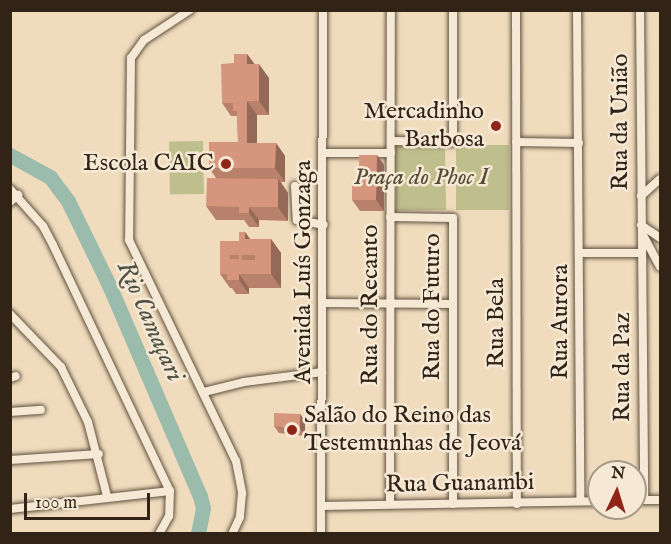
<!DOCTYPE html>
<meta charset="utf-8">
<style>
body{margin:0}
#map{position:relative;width:671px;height:544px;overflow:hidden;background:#f0dcbd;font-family:"IM FELL English",serif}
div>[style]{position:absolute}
.green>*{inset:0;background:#bfbf8d;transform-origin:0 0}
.river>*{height:15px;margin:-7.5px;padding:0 7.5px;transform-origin:7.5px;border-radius:7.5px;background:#9bbcac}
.roads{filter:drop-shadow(0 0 2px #615240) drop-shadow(0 0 2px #615240)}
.minor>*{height:8px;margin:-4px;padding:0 4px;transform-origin:4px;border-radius:4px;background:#f5e8d4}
.wall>*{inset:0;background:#b7816c}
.shaded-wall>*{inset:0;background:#956958}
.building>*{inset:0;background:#d5967d}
.dots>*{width:16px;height:16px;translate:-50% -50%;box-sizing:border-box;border:3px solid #f5e8d4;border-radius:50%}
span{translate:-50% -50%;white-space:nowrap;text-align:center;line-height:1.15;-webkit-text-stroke:5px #f5e8d4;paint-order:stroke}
.poi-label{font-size:24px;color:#312417}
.right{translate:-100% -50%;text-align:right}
.left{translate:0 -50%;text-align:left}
.street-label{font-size:24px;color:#312417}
.park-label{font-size:24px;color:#544b34;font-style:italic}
.water-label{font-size:26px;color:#515244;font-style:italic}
.frame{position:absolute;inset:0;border:12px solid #312417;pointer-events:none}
.north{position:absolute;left:587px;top:460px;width:60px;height:60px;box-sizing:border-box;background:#f5e8d4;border:2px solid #a79a88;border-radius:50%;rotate:4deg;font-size:16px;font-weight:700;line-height:24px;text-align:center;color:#312417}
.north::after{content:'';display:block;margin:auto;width:21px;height:27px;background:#8f2418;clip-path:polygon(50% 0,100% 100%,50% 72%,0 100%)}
.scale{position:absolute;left:24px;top:493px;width:126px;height:27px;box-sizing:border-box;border:3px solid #312417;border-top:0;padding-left:8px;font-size:18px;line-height:21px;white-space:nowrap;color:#312417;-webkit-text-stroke:4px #f5e8d4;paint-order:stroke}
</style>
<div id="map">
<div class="green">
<i style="left:203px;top:141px;width:53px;height:34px;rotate:89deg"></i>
<i style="left:445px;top:145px;width:65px;height:50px;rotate:89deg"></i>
<i style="left:456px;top:145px;width:53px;height:65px"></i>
</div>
<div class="river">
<i style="left:10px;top:155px;width:46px;rotate:28.8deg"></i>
<i style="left:50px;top:177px;width:30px;rotate:53deg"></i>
<i style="left:68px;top:201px;width:93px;rotate:64deg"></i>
<i style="left:109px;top:285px;width:230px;rotate:66.7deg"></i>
<i style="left:200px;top:496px;width:12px;rotate:76deg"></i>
<i style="left:203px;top:508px;width:26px;rotate:101deg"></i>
</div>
<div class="roads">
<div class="minor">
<i style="left:190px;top:10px;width:55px;rotate:146.9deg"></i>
<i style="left:144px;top:40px;width:22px;rotate:126deg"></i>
<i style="left:131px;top:58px;width:182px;rotate:90.6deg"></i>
<i style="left:129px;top:240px;width:246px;rotate:64.2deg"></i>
<i style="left:236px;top:461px;width:33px;rotate:79deg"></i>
<i style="left:242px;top:493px;width:24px;rotate:95deg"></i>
<i style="left:240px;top:517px;width:19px;rotate:115deg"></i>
<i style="left:516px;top:10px;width:494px;rotate:89.9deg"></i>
<i style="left:577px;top:10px;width:491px;rotate:89.6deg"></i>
<i style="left:640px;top:10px;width:490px;rotate:89.5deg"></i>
<i style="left:391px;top:141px;width:62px;rotate:0.9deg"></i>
<i style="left:453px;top:142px;width:132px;rotate:-90deg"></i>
<i style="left:516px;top:142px;width:63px;rotate:0.9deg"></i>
<i style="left:324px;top:153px;width:67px"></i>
<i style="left:295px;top:186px;width:34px;rotate:87deg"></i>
<i style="left:297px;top:220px;width:27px;rotate:10deg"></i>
<i style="left:10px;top:189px;width:50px;rotate:48.3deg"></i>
<i style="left:43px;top:226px;width:21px;rotate:62deg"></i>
<i style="left:53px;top:245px;width:272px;rotate:64.6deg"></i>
<i style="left:170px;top:491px;width:25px;rotate:92deg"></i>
<i style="left:169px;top:516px;width:21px;rotate:119deg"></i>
<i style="left:641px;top:196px;width:25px;rotate:-42deg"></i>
<i style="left:10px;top:202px;width:11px;rotate:-41deg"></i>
<i style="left:390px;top:217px;width:63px;rotate:0.9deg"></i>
<i style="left:453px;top:218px;width:286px;rotate:90deg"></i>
<i style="left:641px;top:225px;width:23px;rotate:34deg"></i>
<i style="left:642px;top:233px;width:38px;rotate:62deg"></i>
<i style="left:580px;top:253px;width:62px"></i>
<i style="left:323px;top:303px;width:130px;rotate:0.4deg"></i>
<i style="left:10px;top:314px;width:74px;rotate:46.1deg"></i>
<i style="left:61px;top:367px;width:61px;rotate:63.9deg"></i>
<i style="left:88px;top:422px;width:76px;rotate:75.6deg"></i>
<i style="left:10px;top:378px;width:6px;rotate:-18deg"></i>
<i style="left:204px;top:392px;width:41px;rotate:-14deg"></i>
<i style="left:244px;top:382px;width:79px;rotate:-7.3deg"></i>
<i style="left:10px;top:412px;width:31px;rotate:-4deg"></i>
<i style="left:10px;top:460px;width:89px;rotate:-3.9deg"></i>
<i style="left:635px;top:500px;width:25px"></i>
<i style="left:390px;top:504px;width:494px;rotate:-89.9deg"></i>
<i style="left:321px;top:506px;width:278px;rotate:-1deg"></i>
<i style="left:10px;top:509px;width:161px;rotate:-6.4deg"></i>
<i style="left:321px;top:534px;width:524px;rotate:-89.78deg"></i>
</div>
</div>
<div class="wall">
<i style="clip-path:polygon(247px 54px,254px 64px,269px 78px,269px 115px,257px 115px,257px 143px,276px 143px,285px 156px,285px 182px,281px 182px,288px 193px,288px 221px,259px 220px,259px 227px,249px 227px,244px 220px,216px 220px,206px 206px,216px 178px,209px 168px,238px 142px,237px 116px,231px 116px,222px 103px,234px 63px)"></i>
<i style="clip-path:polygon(377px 155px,384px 165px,384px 211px,360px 211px,352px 200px,359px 184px)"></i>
<i style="clip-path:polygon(245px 232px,250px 239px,271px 239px,281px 253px,281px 288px,249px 288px,249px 294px,236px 294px,232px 288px,230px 288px,220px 274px,220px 241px,239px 241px)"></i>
<i style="clip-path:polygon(300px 414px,305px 421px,305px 436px,279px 433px,274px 426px)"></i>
</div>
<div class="shaded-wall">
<i style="clip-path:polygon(247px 54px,257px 67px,247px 64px)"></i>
<i style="clip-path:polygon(259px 64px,269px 78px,269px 115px,259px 101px)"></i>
<i style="clip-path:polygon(247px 101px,257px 115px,257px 156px,247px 143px)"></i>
<i style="clip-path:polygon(276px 143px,285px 156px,285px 182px,275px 168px)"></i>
<i style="clip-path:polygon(377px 155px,384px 165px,384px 211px,376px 200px)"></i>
<i style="clip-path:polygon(278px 179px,288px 193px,288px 221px,278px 207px)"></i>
<i style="clip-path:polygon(249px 207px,259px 220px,259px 227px,249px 213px)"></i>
<i style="clip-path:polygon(245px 232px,255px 246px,245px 239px)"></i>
<i style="clip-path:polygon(271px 239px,281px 253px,281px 288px,271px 274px)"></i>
<i style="clip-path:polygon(239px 274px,249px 288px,249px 294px,239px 280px)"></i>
<i style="clip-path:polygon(300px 414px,305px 421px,305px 436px,300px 429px)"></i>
</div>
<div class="building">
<i style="clip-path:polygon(234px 54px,247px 54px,247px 64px,259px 64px,259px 101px,247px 101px,247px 143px,276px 143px,275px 168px,209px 168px,209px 142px,238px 142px,237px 111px,233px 111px,233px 103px,222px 103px,221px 64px,234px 63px)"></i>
<i style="clip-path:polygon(359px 155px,377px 155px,376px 200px,352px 200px,352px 184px,359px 184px)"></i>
<i style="clip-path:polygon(207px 178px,278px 179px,278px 207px,249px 207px,249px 213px,239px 213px,239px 207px,206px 206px)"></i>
<i style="clip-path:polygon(evenodd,239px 232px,245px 232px,245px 239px,271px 239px,271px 274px,239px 274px,239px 280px,227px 280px,227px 274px,220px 274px,220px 241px,239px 241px,239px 232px,230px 255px,239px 255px,239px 259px,230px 259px,230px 255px,239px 232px,242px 255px,255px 255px,255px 260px,242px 260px,242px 255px)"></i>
<i style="clip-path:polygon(274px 413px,300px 414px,300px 429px,274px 426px)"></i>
</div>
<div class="dots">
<i style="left:496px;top:126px;background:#8f2418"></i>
<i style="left:226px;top:164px;background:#8f2418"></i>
<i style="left:292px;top:430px;background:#8f2418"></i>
</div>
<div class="poi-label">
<span class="right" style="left:484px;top:126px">Mercadinho<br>Barbosa</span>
<span class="right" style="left:214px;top:164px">Escola CAIC</span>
<span class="left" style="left:304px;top:430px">Salão do Reino das<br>Testemunhas de Jeová</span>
</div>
<div class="street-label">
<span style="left:621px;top:122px;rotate:-90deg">Rua da União</span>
<span style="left:304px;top:272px;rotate:-90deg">Avenida Luís Gonzaga</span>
<span style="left:371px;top:305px;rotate:-90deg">Rua do Recanto</span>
<span style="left:433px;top:307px;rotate:-90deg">Rua do Futuro</span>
<span style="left:561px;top:322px;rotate:-90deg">Rua Aurora</span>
<span style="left:497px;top:323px;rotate:-90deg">Rua Bela</span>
<span style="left:623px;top:367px;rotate:-90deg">Rua da Paz</span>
<span style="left:460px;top:484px;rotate:-1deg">Rua Guanambi</span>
</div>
<div class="park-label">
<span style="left:421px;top:178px">Praça do Phoc I</span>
</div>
<div class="water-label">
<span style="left:150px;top:321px;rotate:66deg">Rio Camaçari</span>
</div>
<div class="frame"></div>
<div class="north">N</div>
<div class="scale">100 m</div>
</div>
